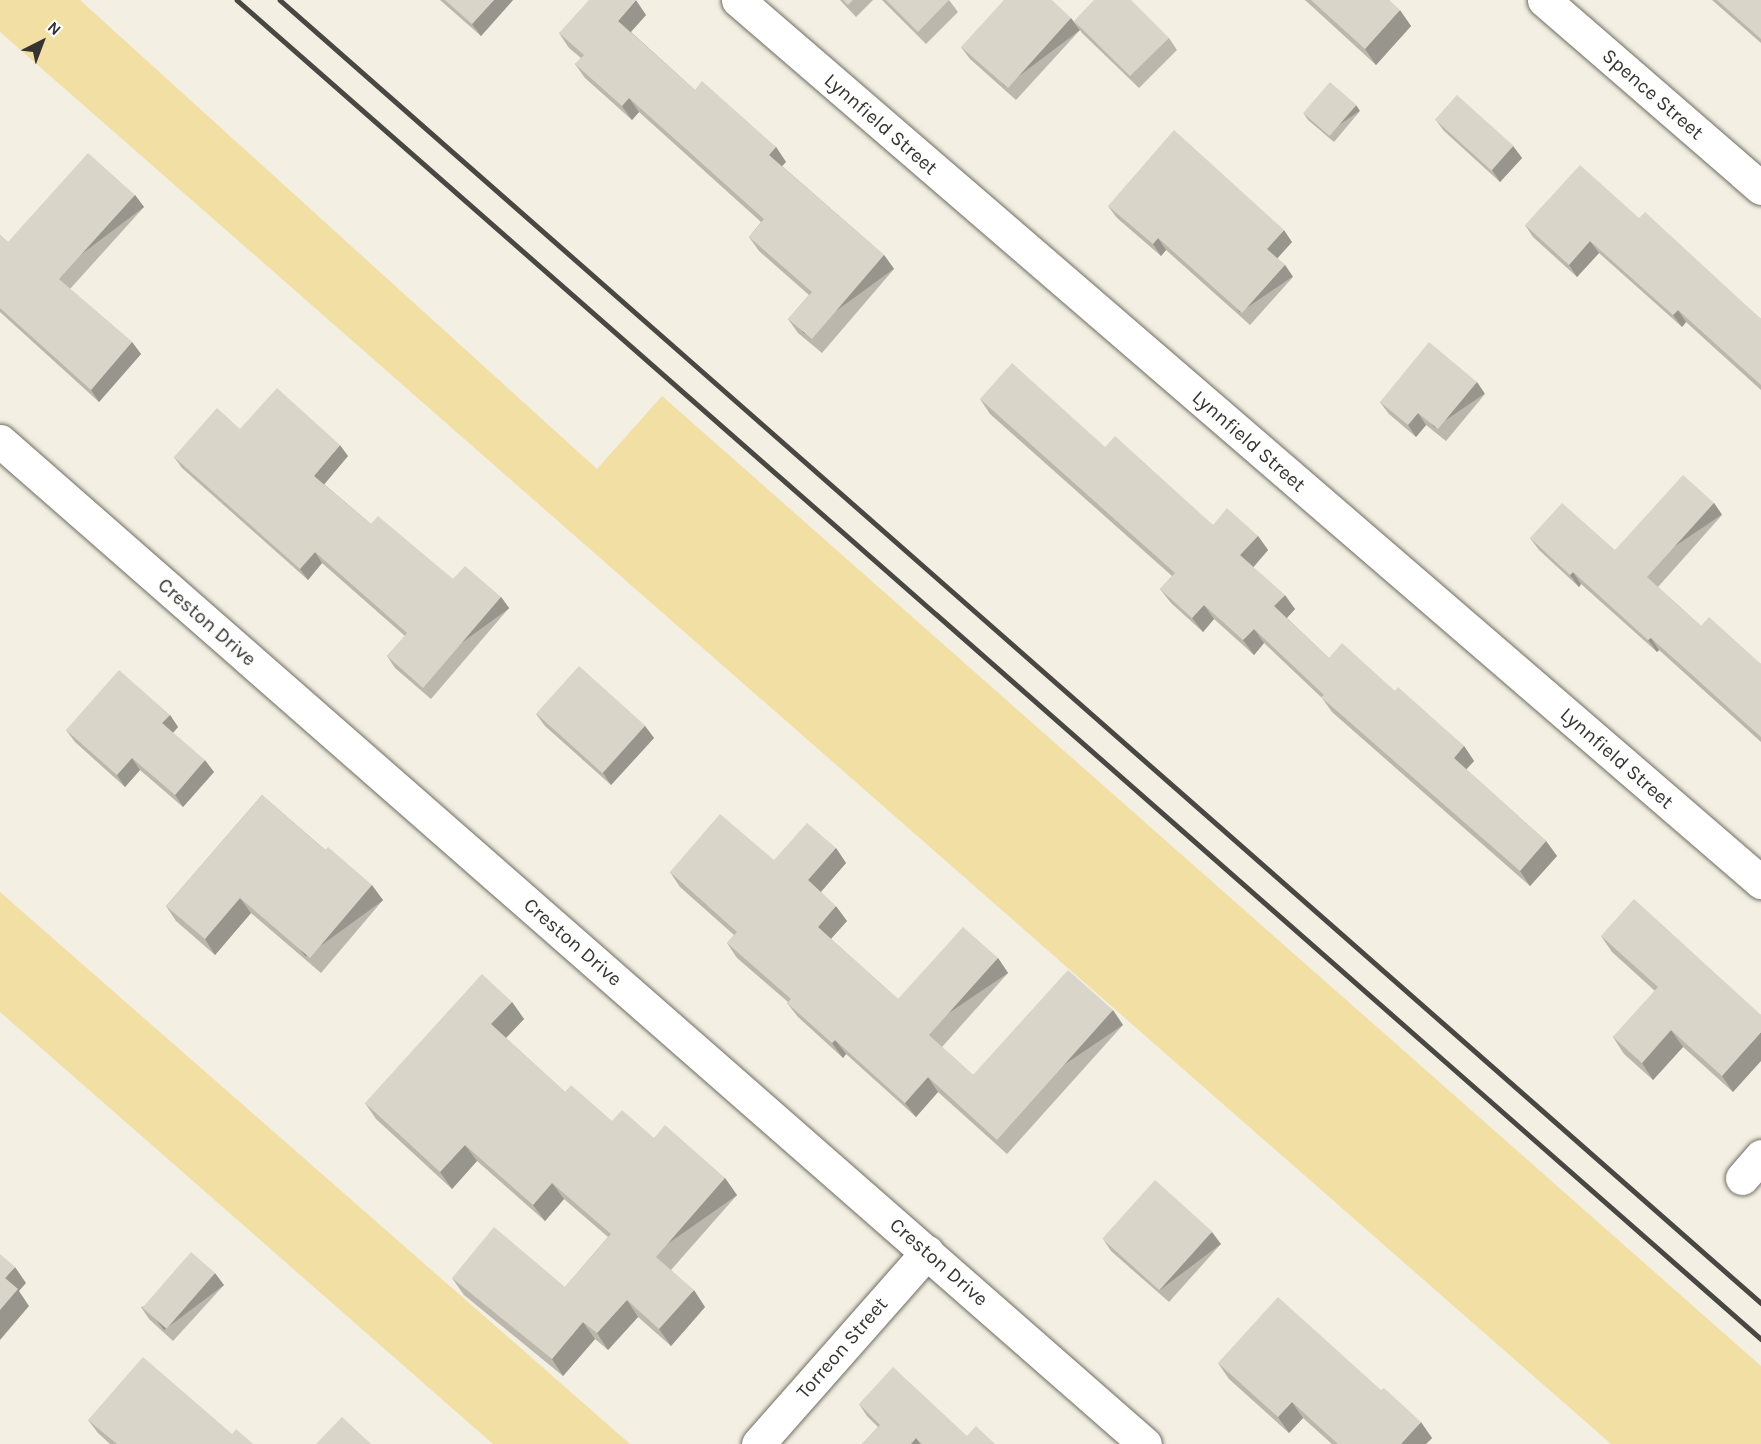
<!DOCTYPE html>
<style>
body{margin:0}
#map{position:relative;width:1761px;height:1444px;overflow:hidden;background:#f3efe3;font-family:Karla,sans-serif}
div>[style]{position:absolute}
.green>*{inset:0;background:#f2dfa3}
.roads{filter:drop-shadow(0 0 2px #6f6c61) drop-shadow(0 0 2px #6f6c61)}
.minor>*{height:33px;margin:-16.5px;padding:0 16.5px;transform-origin:16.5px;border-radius:16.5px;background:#fff}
.rail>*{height:4.5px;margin:-2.25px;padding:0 2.25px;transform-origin:2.25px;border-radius:2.25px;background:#494742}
.wall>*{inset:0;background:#bbb7ad}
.shaded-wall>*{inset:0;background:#98958d;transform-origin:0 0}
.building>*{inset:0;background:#d9d5c9;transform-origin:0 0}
span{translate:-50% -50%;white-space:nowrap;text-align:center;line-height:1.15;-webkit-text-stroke:4.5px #fff;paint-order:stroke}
.street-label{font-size:20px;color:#363430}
.north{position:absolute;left:12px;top:12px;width:60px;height:60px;-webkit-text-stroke:4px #fff;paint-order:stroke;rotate:42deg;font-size:16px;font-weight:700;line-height:24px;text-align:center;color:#363430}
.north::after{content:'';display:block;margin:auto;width:21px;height:27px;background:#363430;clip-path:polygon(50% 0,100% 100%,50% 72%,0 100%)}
</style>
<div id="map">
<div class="green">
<i style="clip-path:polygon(0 0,80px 0,597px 469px,662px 396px,1761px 1366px,1761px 1444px,1611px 1444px,0 32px)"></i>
<i style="clip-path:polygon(0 892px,630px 1444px,493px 1444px,0 1012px)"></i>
</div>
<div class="roads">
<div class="minor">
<i style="left:738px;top:0;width:1351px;rotate:40.77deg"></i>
<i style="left:1544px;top:0;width:287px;rotate:40.9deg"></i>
<i style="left:0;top:441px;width:1522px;rotate:41.22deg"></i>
<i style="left:1742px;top:1178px;width:29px;rotate:-49deg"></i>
<i style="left:758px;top:1444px;width:256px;rotate:-48.6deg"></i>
</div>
</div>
<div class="rail">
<i style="left:237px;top:0;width:2029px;rotate:41.3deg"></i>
<i style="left:280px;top:0;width:1973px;rotate:41.34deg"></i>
</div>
<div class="wall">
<i style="clip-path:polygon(440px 0,513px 0,481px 36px)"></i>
<i style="clip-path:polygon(840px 0,873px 0,856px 17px)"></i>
<i style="clip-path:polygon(882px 0,949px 0,958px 12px,926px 44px)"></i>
<i style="clip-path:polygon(1305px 0,1389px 0,1411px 26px,1376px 65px)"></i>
<i style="clip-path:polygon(1712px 0,1761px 0,1761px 43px)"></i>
<i style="clip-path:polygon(646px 15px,631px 32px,695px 90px,776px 147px,786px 162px,782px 166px,884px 255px,894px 269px,822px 353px,798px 333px,788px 319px,809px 295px,759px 251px,749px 237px,761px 222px,639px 112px,632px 120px,585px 78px,575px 64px,581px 58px,569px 48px,559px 33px)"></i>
<i style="clip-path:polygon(1074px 21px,1169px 38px,1177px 50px,1139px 88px,1082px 33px)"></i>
<i style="clip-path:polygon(1080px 30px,1016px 100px,970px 59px,961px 47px)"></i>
<i style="clip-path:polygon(1360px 111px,1334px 142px,1308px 120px,1304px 114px)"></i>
<i style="clip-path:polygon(1435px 119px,1513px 146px,1522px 158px,1500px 182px,1444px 131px)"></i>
<i style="clip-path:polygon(135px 195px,144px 207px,70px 289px,132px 342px,141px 354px,99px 402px,0 312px,0 235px,8px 242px)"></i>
<i style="clip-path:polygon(1108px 206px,1292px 242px,1277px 258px,1285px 265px,1293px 277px,1250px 325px,1166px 250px,1161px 256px,1117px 218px)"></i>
<i style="clip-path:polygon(1639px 218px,1761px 319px,1761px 390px,1686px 322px,1682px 327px,1599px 253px,1577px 277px,1533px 237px,1525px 225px)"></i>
<i style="clip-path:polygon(1485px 394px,1446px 441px,1426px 425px,1416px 437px,1389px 414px,1380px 402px)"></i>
<i style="clip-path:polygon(980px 399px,1105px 447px,1213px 525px,1258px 536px,1268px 550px,1253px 567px,1295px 609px,1287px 618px,1329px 658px,1395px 691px,1464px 746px,1474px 761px,1466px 769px,1546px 841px,1557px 856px,1530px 886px,1332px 712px,1322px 698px,1264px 643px,1254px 655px,1214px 619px,1203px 632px,1171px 603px,1160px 589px,1172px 576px,990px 414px)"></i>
<i style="clip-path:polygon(240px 429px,348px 456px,324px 484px,371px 524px,453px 579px,501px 597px,509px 608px,431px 699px,395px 668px,387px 656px,405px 636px,322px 563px,308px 580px,182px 468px,174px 457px)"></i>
<i style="clip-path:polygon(1714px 503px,1722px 515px,1658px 587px,1701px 626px,1761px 664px,1761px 742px,1659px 650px,1657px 652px,1581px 584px,1579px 587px,1539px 550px,1530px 538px,1615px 550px)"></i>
<i style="clip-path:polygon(536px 714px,645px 726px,654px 738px,611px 785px,545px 726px)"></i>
<i style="clip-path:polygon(170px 715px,178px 727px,173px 733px,214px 772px,183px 807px,140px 770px,125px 787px,75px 742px,66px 730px)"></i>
<i style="clip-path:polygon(262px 795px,383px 900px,321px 973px,251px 913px,215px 955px,176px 921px,166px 906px)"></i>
<i style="clip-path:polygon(836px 848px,846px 863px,821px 892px,847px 921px,831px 939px,898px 999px,998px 958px,1008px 973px,942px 1047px,973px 1075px,1123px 1025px,1007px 1154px,938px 1092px,916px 1117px,846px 1054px,843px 1058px,798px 1017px,787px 1003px,788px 1002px,737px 958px,727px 943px,734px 935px,680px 887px,670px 872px,774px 860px)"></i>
<i style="clip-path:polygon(1601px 936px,1761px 1015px,1733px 1092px,1683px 1047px,1653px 1080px,1624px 1054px,1613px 1037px,1655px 991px,1612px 952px)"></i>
<i style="clip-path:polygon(512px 1002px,524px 1019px,506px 1038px,565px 1092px,612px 1121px,654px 1138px,725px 1178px,737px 1195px,671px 1270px,705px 1307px,671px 1346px,638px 1317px,608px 1350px,595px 1339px,563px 1376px,464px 1295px,452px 1278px,565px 1287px,608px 1237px,564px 1199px,545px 1221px,477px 1161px,452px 1189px,376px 1119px,365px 1103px)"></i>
<i style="clip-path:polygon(1103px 1239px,1221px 1244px,1169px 1302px,1111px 1251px)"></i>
<i style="clip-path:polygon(224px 1285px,173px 1341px,149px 1319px,141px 1307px)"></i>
<i style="clip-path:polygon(1218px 1363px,1381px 1390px,1432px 1438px,1426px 1444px,1332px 1444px,1303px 1418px,1289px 1433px,1229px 1379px)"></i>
<i style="clip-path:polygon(859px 1404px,967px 1436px,995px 1444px,862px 1444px,878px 1427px,867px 1416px)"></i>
<i style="clip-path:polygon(88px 1420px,232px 1434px,253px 1444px,110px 1444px,98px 1433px)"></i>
</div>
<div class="shaded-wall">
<i style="clip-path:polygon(494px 0,513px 0,481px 36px,472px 24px)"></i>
<i style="clip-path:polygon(636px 0,646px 15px,628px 35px,618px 21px)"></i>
<i style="clip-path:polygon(1400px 10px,1411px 26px,1376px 65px,1365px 49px)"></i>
<i style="left:1071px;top:18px;width:15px;height:94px;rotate:53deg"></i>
<i style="clip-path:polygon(629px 98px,639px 112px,632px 120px,622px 106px)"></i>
<i style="left:1356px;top:105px;width:7px;height:40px;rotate:56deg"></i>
<i style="clip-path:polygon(1513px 146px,1522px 158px,1500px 182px,1492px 170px)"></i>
<i style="clip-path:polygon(776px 147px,786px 162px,779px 169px,769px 155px)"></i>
<i style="left:135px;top:195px;width:15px;height:113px;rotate:53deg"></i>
<i style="clip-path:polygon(1284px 230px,1292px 242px,1275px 261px,1267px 249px)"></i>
<i style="clip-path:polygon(1158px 238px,1166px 250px,1161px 256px,1153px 244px)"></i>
<i style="clip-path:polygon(1590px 241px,1599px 253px,1577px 277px,1569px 265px)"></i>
<i style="left:884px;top:255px;width:17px;height:111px;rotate:54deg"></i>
<i style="left:1285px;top:265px;width:14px;height:64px;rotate:56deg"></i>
<i style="clip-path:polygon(1678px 310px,1686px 322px,1682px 327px,1673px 315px)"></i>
<i style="clip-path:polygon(132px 342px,141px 354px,99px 402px,91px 390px)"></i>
<i style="left:1477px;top:382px;width:14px;height:61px;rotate:56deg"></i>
<i style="clip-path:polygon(1418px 413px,1426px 425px,1416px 437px,1408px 425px)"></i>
<i style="clip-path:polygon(340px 445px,348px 456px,322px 487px,314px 476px)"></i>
<i style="left:1714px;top:503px;width:14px;height:100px;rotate:56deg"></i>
<i style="clip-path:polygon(1258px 536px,1268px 550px,1251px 570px,1240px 555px)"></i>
<i style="clip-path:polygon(315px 552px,322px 563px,308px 580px,300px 569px)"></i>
<i style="clip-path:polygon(1573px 572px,1581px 584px,1579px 587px,1570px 575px)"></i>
<i style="clip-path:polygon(1285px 595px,1295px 609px,1284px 621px,1274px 606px)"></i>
<i style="left:501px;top:597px;width:14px;height:120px;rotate:54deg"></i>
<i style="clip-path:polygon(1204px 605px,1214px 619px,1203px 632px,1192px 618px)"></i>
<i style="clip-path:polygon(1254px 629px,1264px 643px,1254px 655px,1243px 640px)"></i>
<i style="clip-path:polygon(1651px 638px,1659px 650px,1657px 652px,1648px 640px)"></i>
<i style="clip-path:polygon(170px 715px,178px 727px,171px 735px,162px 723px)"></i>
<i style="clip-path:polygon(645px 726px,654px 738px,611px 785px,603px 773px)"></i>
<i style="clip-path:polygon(1464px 746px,1474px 761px,1464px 772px,1454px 758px)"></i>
<i style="clip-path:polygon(132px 758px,140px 770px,125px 787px,117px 775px)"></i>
<i style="clip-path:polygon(205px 760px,214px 772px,183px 807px,175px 795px)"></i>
<i style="clip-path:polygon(1546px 841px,1557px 856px,1530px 886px,1520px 871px)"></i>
<i style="clip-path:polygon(836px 848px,846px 863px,818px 895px,808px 880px)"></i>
<i style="left:372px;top:885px;width:19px;height:96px;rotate:54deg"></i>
<i style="clip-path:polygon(240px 898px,251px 913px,215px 955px,205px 939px)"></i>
<i style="clip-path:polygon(836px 906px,847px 921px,828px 942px,818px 927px)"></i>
<i style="left:998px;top:958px;width:18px;height:103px;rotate:56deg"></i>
<i style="clip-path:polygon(512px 1002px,524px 1019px,503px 1041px,491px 1024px)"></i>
<i style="left:1113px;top:1010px;width:18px;height:174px;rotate:56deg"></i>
<i style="clip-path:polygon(1671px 1030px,1683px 1047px,1653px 1080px,1642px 1063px)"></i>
<i style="clip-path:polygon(1761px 1032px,1761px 1061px,1733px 1092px,1722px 1076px)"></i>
<i style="clip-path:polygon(835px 1040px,846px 1054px,843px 1058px,832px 1043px)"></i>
<i style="clip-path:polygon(928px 1077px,938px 1092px,916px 1117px,905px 1103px)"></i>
<i style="clip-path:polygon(465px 1145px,477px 1161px,452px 1189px,440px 1172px)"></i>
<i style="left:725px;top:1178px;width:21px;height:105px;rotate:55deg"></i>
<i style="clip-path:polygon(552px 1183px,564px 1199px,545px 1221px,533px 1205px)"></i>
<i style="left:1212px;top:1232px;width:15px;height:77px;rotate:53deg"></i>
<i style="clip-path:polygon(15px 1267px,26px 1283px,19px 1291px,29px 1306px,0 1340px,0 1310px,5px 1278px)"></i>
<i style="left:215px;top:1273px;width:15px;height:75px;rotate:53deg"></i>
<i style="clip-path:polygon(694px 1290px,705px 1307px,671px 1346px,659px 1329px)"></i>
<i style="clip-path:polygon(627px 1300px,638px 1317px,608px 1350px,597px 1333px)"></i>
<i style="clip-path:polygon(583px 1322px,595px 1339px,563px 1376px,552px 1359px)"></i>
<i style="clip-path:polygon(1292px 1402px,1303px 1418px,1289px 1433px,1278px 1417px)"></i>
<i style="clip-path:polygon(1421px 1422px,1432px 1438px,1426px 1444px,1401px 1444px)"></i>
<i style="clip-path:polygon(916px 1438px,920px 1444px,911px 1444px)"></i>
</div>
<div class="building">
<i style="clip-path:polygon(445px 0,494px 0,472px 24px)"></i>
<i style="clip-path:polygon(589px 0,636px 0,618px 21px,695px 90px,702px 81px,776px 147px,769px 155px,884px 255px,812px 339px,788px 319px,812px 292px,749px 237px,764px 219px,629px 98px,622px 106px,575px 64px,584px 55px,559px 33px)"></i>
<i style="clip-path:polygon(843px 0,853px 0,848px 5px)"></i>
<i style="clip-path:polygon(886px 0,949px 0,918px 32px)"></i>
<i style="clip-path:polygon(1004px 0,1052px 0,1071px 18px,1008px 88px,961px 47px)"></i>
<i style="clip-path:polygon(1094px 0,1131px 0,1169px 38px,1130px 76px,1074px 21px)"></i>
<i style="clip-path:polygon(1311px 0,1389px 0,1400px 10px,1365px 49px)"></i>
<i style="clip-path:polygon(1717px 0,1761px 0,1761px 39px)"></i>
<i style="left:1330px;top:82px;width:35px;height:41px;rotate:41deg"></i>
<i style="left:1457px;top:95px;width:76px;height:33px;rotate:42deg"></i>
<i style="clip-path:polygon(1174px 130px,1284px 230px,1267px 249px,1285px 265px,1242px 313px,1158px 238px,1153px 244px,1108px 206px)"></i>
<i style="clip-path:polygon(88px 153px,135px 195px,59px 279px,132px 342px,91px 390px,0 308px,0 235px,8px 242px)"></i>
<i style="clip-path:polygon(1580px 165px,1639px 218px,1645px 212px,1761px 319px,1761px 385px,1678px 310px,1673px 315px,1590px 241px,1569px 265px,1525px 225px)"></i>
<i style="clip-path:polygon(1429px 342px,1477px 382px,1438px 429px,1418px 413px,1408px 425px,1380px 402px)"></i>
<i style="clip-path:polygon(1012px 363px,1105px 447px,1115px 436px,1213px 525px,1227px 508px,1258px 536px,1240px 555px,1285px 595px,1274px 606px,1329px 658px,1342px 643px,1395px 691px,1398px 687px,1464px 746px,1454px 758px,1546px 841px,1520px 871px,1321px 697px,1324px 695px,1254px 629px,1243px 640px,1204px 605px,1192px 618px,1160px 589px,1175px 573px,980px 399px)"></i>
<i style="clip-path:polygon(277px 388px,340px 445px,314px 476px,371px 524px,378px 516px,453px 579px,465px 566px,501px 597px,423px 688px,387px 656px,407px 633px,315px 552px,300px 569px,174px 457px,217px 408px,240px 429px)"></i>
<i style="clip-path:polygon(1683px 475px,1714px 503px,1647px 577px,1701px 626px,1709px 617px,1761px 664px,1761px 737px,1651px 638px,1648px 640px,1573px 572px,1570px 575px,1530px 538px,1562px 503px,1615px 550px)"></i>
<i style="left:579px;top:666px;width:89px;height:64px;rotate:42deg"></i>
<i style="clip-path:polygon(119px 670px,170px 715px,162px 723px,205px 760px,175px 795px,132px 758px,117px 775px,66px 730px)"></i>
<i style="clip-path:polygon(262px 795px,325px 850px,328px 847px,372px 885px,310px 958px,240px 898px,205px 939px,166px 906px)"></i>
<i style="clip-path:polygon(720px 814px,774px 860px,807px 823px,836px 848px,808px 880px,836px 906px,818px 927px,898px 999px,963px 927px,998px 958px,929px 1035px,973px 1075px,1068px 970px,1113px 1010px,997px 1140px,928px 1077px,905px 1103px,835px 1040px,832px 1043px,787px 1003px,791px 999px,727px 943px,737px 932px,670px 872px)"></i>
<i style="clip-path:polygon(1634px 899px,1761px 1015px,1761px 1032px,1722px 1076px,1671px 1030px,1642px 1063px,1613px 1037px,1658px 987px,1601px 936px)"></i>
<i style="clip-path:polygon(482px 974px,512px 1002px,491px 1024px,565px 1092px,571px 1085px,612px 1121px,622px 1110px,654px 1138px,665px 1125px,725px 1178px,656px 1257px,694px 1290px,659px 1329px,627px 1300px,597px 1333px,583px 1322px,552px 1359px,452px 1278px,494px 1227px,565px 1287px,611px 1234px,552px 1183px,533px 1205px,465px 1145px,440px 1172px,365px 1103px)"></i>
<i style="left:1155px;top:1180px;width:77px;height:79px;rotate:42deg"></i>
<i style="left:191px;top:1252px;width:32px;height:74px;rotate:41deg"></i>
<i style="clip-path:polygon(0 1254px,15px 1267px,5px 1278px,18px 1289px,0 1310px)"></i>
<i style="clip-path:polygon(1278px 1297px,1381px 1390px,1384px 1388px,1421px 1422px,1401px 1444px,1338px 1444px,1292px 1402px,1278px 1417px,1218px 1363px)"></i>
<i style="clip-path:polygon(143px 1357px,232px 1434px,236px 1429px,253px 1444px,117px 1444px,88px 1420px)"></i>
<i style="clip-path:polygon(893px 1367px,967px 1436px,976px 1426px,995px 1444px,922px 1444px,916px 1438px,911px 1444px,862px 1444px,880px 1425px,859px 1404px)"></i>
<i style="clip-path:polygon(342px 1417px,371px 1444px,316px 1444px)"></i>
</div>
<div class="street-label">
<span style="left:1653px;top:94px;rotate:41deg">Spence Street</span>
<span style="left:881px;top:124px;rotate:41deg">Lynnfield Street</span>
<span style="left:1249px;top:441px;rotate:41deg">Lynnfield Street</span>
<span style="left:207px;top:622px;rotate:41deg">Creston Drive</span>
<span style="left:1617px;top:758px;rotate:41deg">Lynnfield Street</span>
<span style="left:573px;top:942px;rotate:41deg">Creston Drive</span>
<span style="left:939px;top:1262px;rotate:41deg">Creston Drive</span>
<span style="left:842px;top:1348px;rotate:-49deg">Torreon Street</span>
</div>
<div class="north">N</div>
</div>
